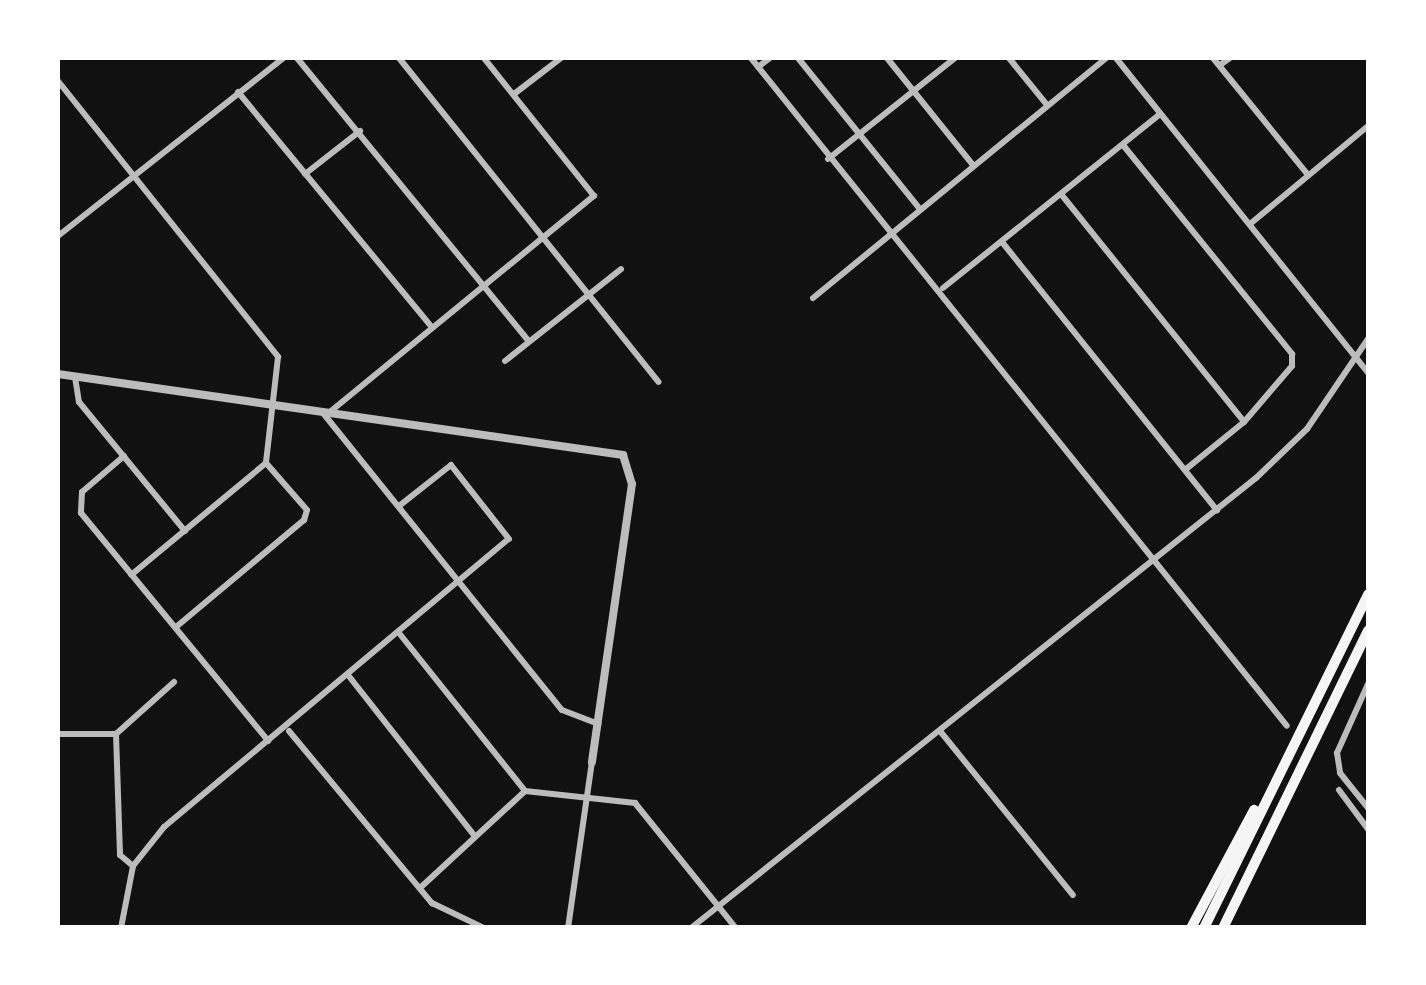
<!DOCTYPE html>
<style>
body{margin:0}
#map{position:relative;width:1426px;height:985px;overflow:hidden;background:#111;font-family:"Fira Sans",sans-serif}
div>[style]{position:absolute}
.minor>*{height:6px;margin:-3px;padding:0 3px;transform-origin:3px;border-radius:3px;background:#bcbcbc}
.tertiary>*{height:8px;margin:-4px;padding:0 4px;transform-origin:4px;border-radius:4px;background:#bcbcbc}
.trunk>*{height:10px;margin:-5px;padding:0 5px;transform-origin:5px;border-radius:5px;background:#f5f5f5}
span{translate:-50% -50%;white-space:nowrap;text-align:center;line-height:1.15;-webkit-text-stroke:9px #fff;paint-order:stroke}
.frame{position:absolute;inset:0;border:60px solid #fff;pointer-events:none}
</style>
<div id="map">
<div class="minor">
<i style="left:297px;top:58px;width:366px;rotate:50.7deg"></i>
<i style="left:399px;top:58px;width:415px;rotate:51.3deg"></i>
<i style="left:751px;top:58px;width:856px;rotate:51.26deg"></i>
<i style="left:798px;top:58px;width:193px;rotate:51.1deg"></i>
<i style="left:887px;top:58px;width:137px;rotate:51.2deg"></i>
<i style="left:1009px;top:58px;width:60px;rotate:51deg"></i>
<i style="left:1116px;top:58px;width:403px;rotate:51.3deg"></i>
<i style="left:1213px;top:58px;width:151px;rotate:50.9deg"></i>
<i style="left:1220px;top:65px;width:12px;rotate:-35deg"></i>
<i style="left:758px;top:67px;width:15px;rotate:-37deg"></i>
<i style="left:58px;top:81px;width:353px;rotate:51.4deg"></i>
<i style="left:278px;top:357px;width:107px;rotate:96.5deg"></i>
<i style="left:266px;top:463px;width:175px;rotate:140.3deg"></i>
<i style="left:238px;top:92px;width:305px;rotate:50.5deg"></i>
<i style="left:514px;top:94px;width:59px;rotate:-37.5deg"></i>
<i style="left:1123px;top:145px;width:269px;rotate:51deg"></i>
<i style="left:1292px;top:354px;width:12px;rotate:90deg"></i>
<i style="left:1292px;top:366px;width:74px;rotate:130.6deg"></i>
<i style="left:1244px;top:422px;width:76px;rotate:140.9deg"></i>
<i style="left:828px;top:159px;width:162px;rotate:-38.5deg"></i>
<i style="left:305px;top:174px;width:70px;rotate:-38deg"></i>
<i style="left:1061px;top:194px;width:292px;rotate:51.2deg"></i>
<i style="left:1250px;top:224px;width:153px;rotate:-39.7deg"></i>
<i style="left:58px;top:236px;width:287px;rotate:-38.3deg"></i>
<i style="left:1002px;top:242px;width:344px;rotate:51.3deg"></i>
<i style="left:943px;top:288px;width:278px;rotate:-38.7deg"></i>
<i style="left:813px;top:298px;width:379px;rotate:-39.3deg"></i>
<i style="left:505px;top:361px;width:148px;rotate:-38.4deg"></i>
<i style="left:75px;top:377px;width:25px;rotate:81deg"></i>
<i style="left:79px;top:402px;width:167px;rotate:50.6deg"></i>
<i style="left:331px;top:411px;width:340px;rotate:-39.3deg"></i>
<i style="left:594px;top:196px;width:176px;rotate:-128.6deg"></i>
<i style="left:323px;top:413px;width:381px;rotate:51.2deg"></i>
<i style="left:562px;top:710px;width:39px;rotate:21deg"></i>
<i style="left:124px;top:456px;width:55px;rotate:139.4deg"></i>
<i style="left:82px;top:492px;width:21px;rotate:93deg"></i>
<i style="left:81px;top:513px;width:295px;rotate:50.6deg"></i>
<i style="left:176px;top:627px;width:167px;rotate:-39.9deg"></i>
<i style="left:304px;top:520px;width:10px;rotate:-73deg"></i>
<i style="left:307px;top:510px;width:62px;rotate:-131.1deg"></i>
<i style="left:399px;top:633px;width:202px;rotate:51.4deg"></i>
<i style="left:525px;top:791px;width:111px;rotate:6.2deg"></i>
<i style="left:635px;top:803px;width:161px;rotate:51.1deg"></i>
<i style="left:348px;top:675px;width:204px;rotate:51.8deg"></i>
<i style="left:1368px;top:684px;width:76px;rotate:114.2deg"></i>
<i style="left:1337px;top:753px;width:20px;rotate:81deg"></i>
<i style="left:1340px;top:773px;width:45px;rotate:51.3deg"></i>
<i style="left:289px;top:731px;width:224px;rotate:50.3deg"></i>
<i style="left:432px;top:903px;width:58px;rotate:25.7deg"></i>
<i style="left:940px;top:731px;width:211px;rotate:51deg"></i>
<i style="left:58px;top:734px;width:58px"></i>
<i style="left:116px;top:734px;width:78px;rotate:-41.9deg"></i>
<i style="left:116px;top:734px;width:121px;rotate:88.1deg"></i>
<i style="left:120px;top:855px;width:17px;rotate:40deg"></i>
<i style="left:1339px;top:790px;width:49px;rotate:53.4deg"></i>
<i style="left:420px;top:888px;width:143px;rotate:-42.7deg"></i>
<i style="left:121px;top:928px;width:63px;rotate:-79deg"></i>
<i style="left:133px;top:866px;width:50px;rotate:-51.5deg"></i>
<i style="left:164px;top:827px;width:449px;rotate:-39.9deg"></i>
<i style="left:509px;top:539px;width:94px;rotate:-128.1deg"></i>
<i style="left:451px;top:465px;width:66px;rotate:141.7deg"></i>
<i style="left:568px;top:928px;width:168px;rotate:-81.8deg"></i>
<i style="left:691px;top:928px;width:722px;rotate:-38.54deg"></i>
<i style="left:1256px;top:478px;width:71px;rotate:-43.9deg"></i>
<i style="left:1307px;top:429px;width:109px;rotate:-55.9deg"></i>
</div>
<div class="tertiary">
<i style="left:58px;top:374px;width:571px;rotate:8.16deg"></i>
<i style="left:623px;top:455px;width:30px;rotate:73deg"></i>
<i style="left:632px;top:484px;width:281px;rotate:98.2deg"></i>
</div>
<div class="trunk">
<i style="left:1191px;top:928px;width:134px;rotate:-61.9deg"></i>
<i style="left:1204px;top:928px;width:372px;rotate:-63.8deg"></i>
<i style="left:1223px;top:928px;width:331px;rotate:-64deg"></i>
</div>
<div class="frame"></div>
</div>
